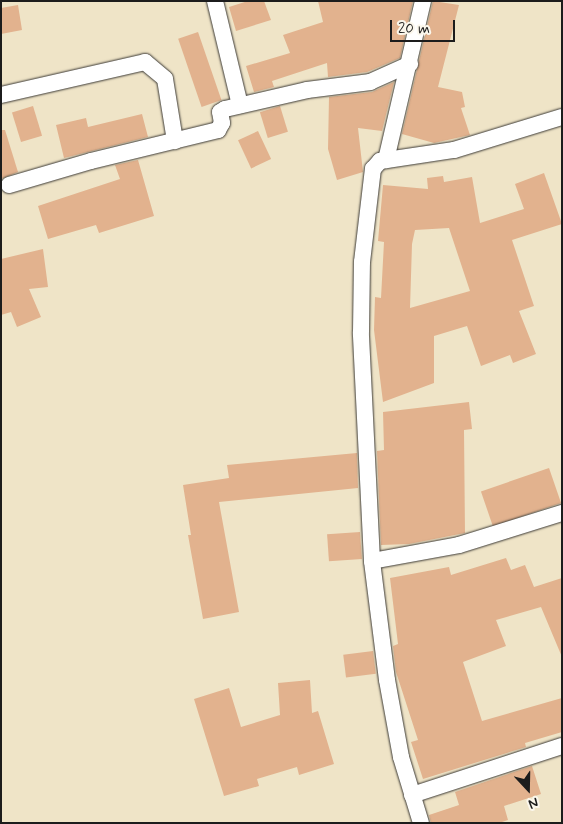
<!DOCTYPE html>
<style>
body{margin:0}
#map{position:relative;width:563px;height:824px;overflow:hidden;background:#efe4c7;font-family:Mynerve,sans-serif}
div>[style]{position:absolute}
.building>*{inset:0;background:#e2b28e;transform-origin:0 0}
.roads{filter:drop-shadow(0 0 1px #3c3a36) drop-shadow(0 0 1px #3c3a36)}
.street>*{height:16px;margin:-8px;padding:0 8px;transform-origin:8px;border-radius:8px;background:#fff}
span{translate:-50% -50%;white-space:nowrap;text-align:center;line-height:1.15;-webkit-text-stroke:5px #fbf7ec;paint-order:stroke}
.frame{position:absolute;inset:0;border:2px solid #1c1c1c;pointer-events:none}
.north{position:absolute;left:503px;top:764px;width:50px;height:50px;-webkit-text-stroke:4px #fbf7ec;paint-order:stroke;rotate:159deg;font-size:14px;font-weight:700;line-height:20px;text-align:center;color:#1c1c1c}
.north::after{content:'';display:block;margin:auto;width:18px;height:22px;background:#1c1c1c;clip-path:polygon(50% 0,100% 100%,50% 72%,0 100%)}
.scale{position:absolute;left:390px;top:20px;width:65px;height:22px;box-sizing:border-box;border:2px solid #1c1c1c;border-top:0;padding-left:6px;font-size:15px;line-height:18px;white-space:nowrap;color:#1c1c1c;-webkit-text-stroke:4px #fbf7ec;paint-order:stroke}
</style>
<div id="map">
<div class="building">
<i style="clip-path:polygon(248px 1px,264px 1px,271px 20px,236px 31px,229px 7px)"></i>
<i style="clip-path:polygon(318px 1px,413px 1px,400px 58px,367px 72px,328px 77px,327px 63px,272px 81px,274px 87px,254px 92px,246px 66px,290px 53px,283px 35px,323px 22px)"></i>
<i style="clip-path:polygon(433px 1px,459px 5px,438px 87px,462px 92px,465px 107px,461px 108px,470px 135px,434px 143px,402px 134px)"></i>
<i style="clip-path:polygon(18px 5px,22px 30px,1px 34px,1px 8px)"></i>
<i style="left:198px;top:32px;width:72px;height:21px;rotate:71deg"></i>
<i style="clip-path:polygon(394px 82px,382px 131px,358px 128px,363px 172px,337px 180px,328px 149px,329px 97px,372px 92px)"></i>
<i style="left:33px;top:106px;width:31px;height:22px;rotate:73deg"></i>
<i style="left:280px;top:106px;width:27px;height:21px;rotate:73deg"></i>
<i style="clip-path:polygon(142px 114px,148px 137px,64px 158px,56px 125px,86px 118px,88px 127px)"></i>
<i style="clip-path:polygon(1px 130px,5px 130px,18px 172px,1px 179px)"></i>
<i style="left:258px;top:131px;width:31px;height:22px;rotate:65deg"></i>
<i style="clip-path:polygon(138px 160px,154px 216px,99px 233px,96px 225px,48px 239px,38px 206px,120px 179px,115px 165px)"></i>
<i style="clip-path:polygon(evenodd,544px 173px,562px 224px,512px 240px,534px 306px,519px 311px,536px 354px,513px 363px,510px 355px,481px 366px,467px 326px,434px 336px,434px 383px,383px 402px,374px 330px,375px 297px,381px 298px,384px 242px,378px 241px,383px 185px,428px 189px,427px 178px,443px 176px,444px 182px,472px 177px,480px 223px,524px 209px,515px 184px,544px 173px,449px 228px,470px 291px,410px 308px,412px 244px,415px 230px,449px 228px)"></i>
<i style="clip-path:polygon(43px 249px,48px 287px,29px 289px,41px 317px,17px 327px,11px 312px,1px 315px,1px 259px)"></i>
<i style="clip-path:polygon(469px 402px,472px 429px,464px 430px,465px 533px,409px 544px,381px 545px,377px 451px,384px 450px,383px 412px)"></i>
<i style="clip-path:polygon(357px 453px,358px 488px,219px 502px,239px 612px,203px 619px,188px 535px,191px 535px,183px 485px,229px 478px,227px 465px)"></i>
<i style="left:549px;top:468px;width:37px;height:72px;rotate:71deg"></i>
<i style="left:360px;top:532px;width:27px;height:33px;rotate:86deg"></i>
<i style="clip-path:polygon(506px 558px,511px 570px,525px 565px,534px 587px,562px 578px,562px 657px,541px 607px,496px 620px,506px 646px,463px 662px,482px 721px,562px 698px,562px 732px,525px 743px,526px 747px,423px 779px,411px 742px,418px 740px,396px 672px,393px 646px,398px 644px,390px 578px,449px 567px,451px 575px)"></i>
<i style="left:373px;top:651px;width:23px;height:30px;rotate:83deg"></i>
<i style="clip-path:polygon(310px 680px,312px 713px,318px 711px,334px 764px,299px 775px,297px 767px,257px 779px,259px 786px,224px 796px,194px 699px,229px 688px,241px 727px,280px 715px,278px 683px)"></i>
<i style="clip-path:polygon(532px 766px,541px 794px,504px 806px,508px 820px,499px 823px,431px 823px,429px 815px,459px 805px,455px 792px)"></i>
</div>
<div class="roads">
<div class="street">
<i style="left:215px;top:1px;width:107px;rotate:76.5deg"></i>
<i style="left:1px;top:95px;width:148px;rotate:-12.9deg"></i>
<i style="left:145px;top:62px;width:26px;rotate:40deg"></i>
<i style="left:165px;top:79px;width:63px;rotate:80.8deg"></i>
<i style="left:386px;top:160px;width:163px;rotate:-76.9deg"></i>
<i style="left:9px;top:185px;width:85px;rotate:-16.3deg"></i>
<i style="left:91px;top:161px;width:131px;rotate:-13.7deg"></i>
<i style="left:218px;top:130px;width:8px;rotate:-60deg"></i>
<i style="left:222px;top:123px;width:11px;rotate:-100deg"></i>
<i style="left:220px;top:112px;width:6px;rotate:-31deg"></i>
<i style="left:225px;top:109px;width:84px;rotate:-13deg"></i>
<i style="left:307px;top:90px;width:64px;rotate:-7.2deg"></i>
<i style="left:370px;top:82px;width:44px;rotate:-24.2deg"></i>
<i style="left:372px;top:561px;width:88px;rotate:-10.4deg"></i>
<i style="left:459px;top:545px;width:108px;rotate:-17.3deg"></i>
<i style="left:412px;top:795px;width:158px;rotate:-18.1deg"></i>
<i style="left:421px;top:823px;width:69px;rotate:-106.9deg"></i>
<i style="left:401px;top:757px;width:78px;rotate:-100.3deg"></i>
<i style="left:387px;top:680px;width:120px;rotate:-97.2deg"></i>
<i style="left:372px;top:561px;width:229px;rotate:-92.8deg"></i>
<i style="left:361px;top:332px;width:70px;rotate:-89.2deg"></i>
<i style="left:362px;top:262px;width:94px;rotate:-83.3deg"></i>
<i style="left:373px;top:169px;width:11px;rotate:-49deg"></i>
<i style="left:380px;top:161px;width:75px;rotate:-8.5deg"></i>
<i style="left:454px;top:150px;width:113px;rotate:-17deg"></i>
</div>
</div>
<div class="frame"></div>
<div class="north">N</div>
<div class="scale">20 m</div>
</div>
